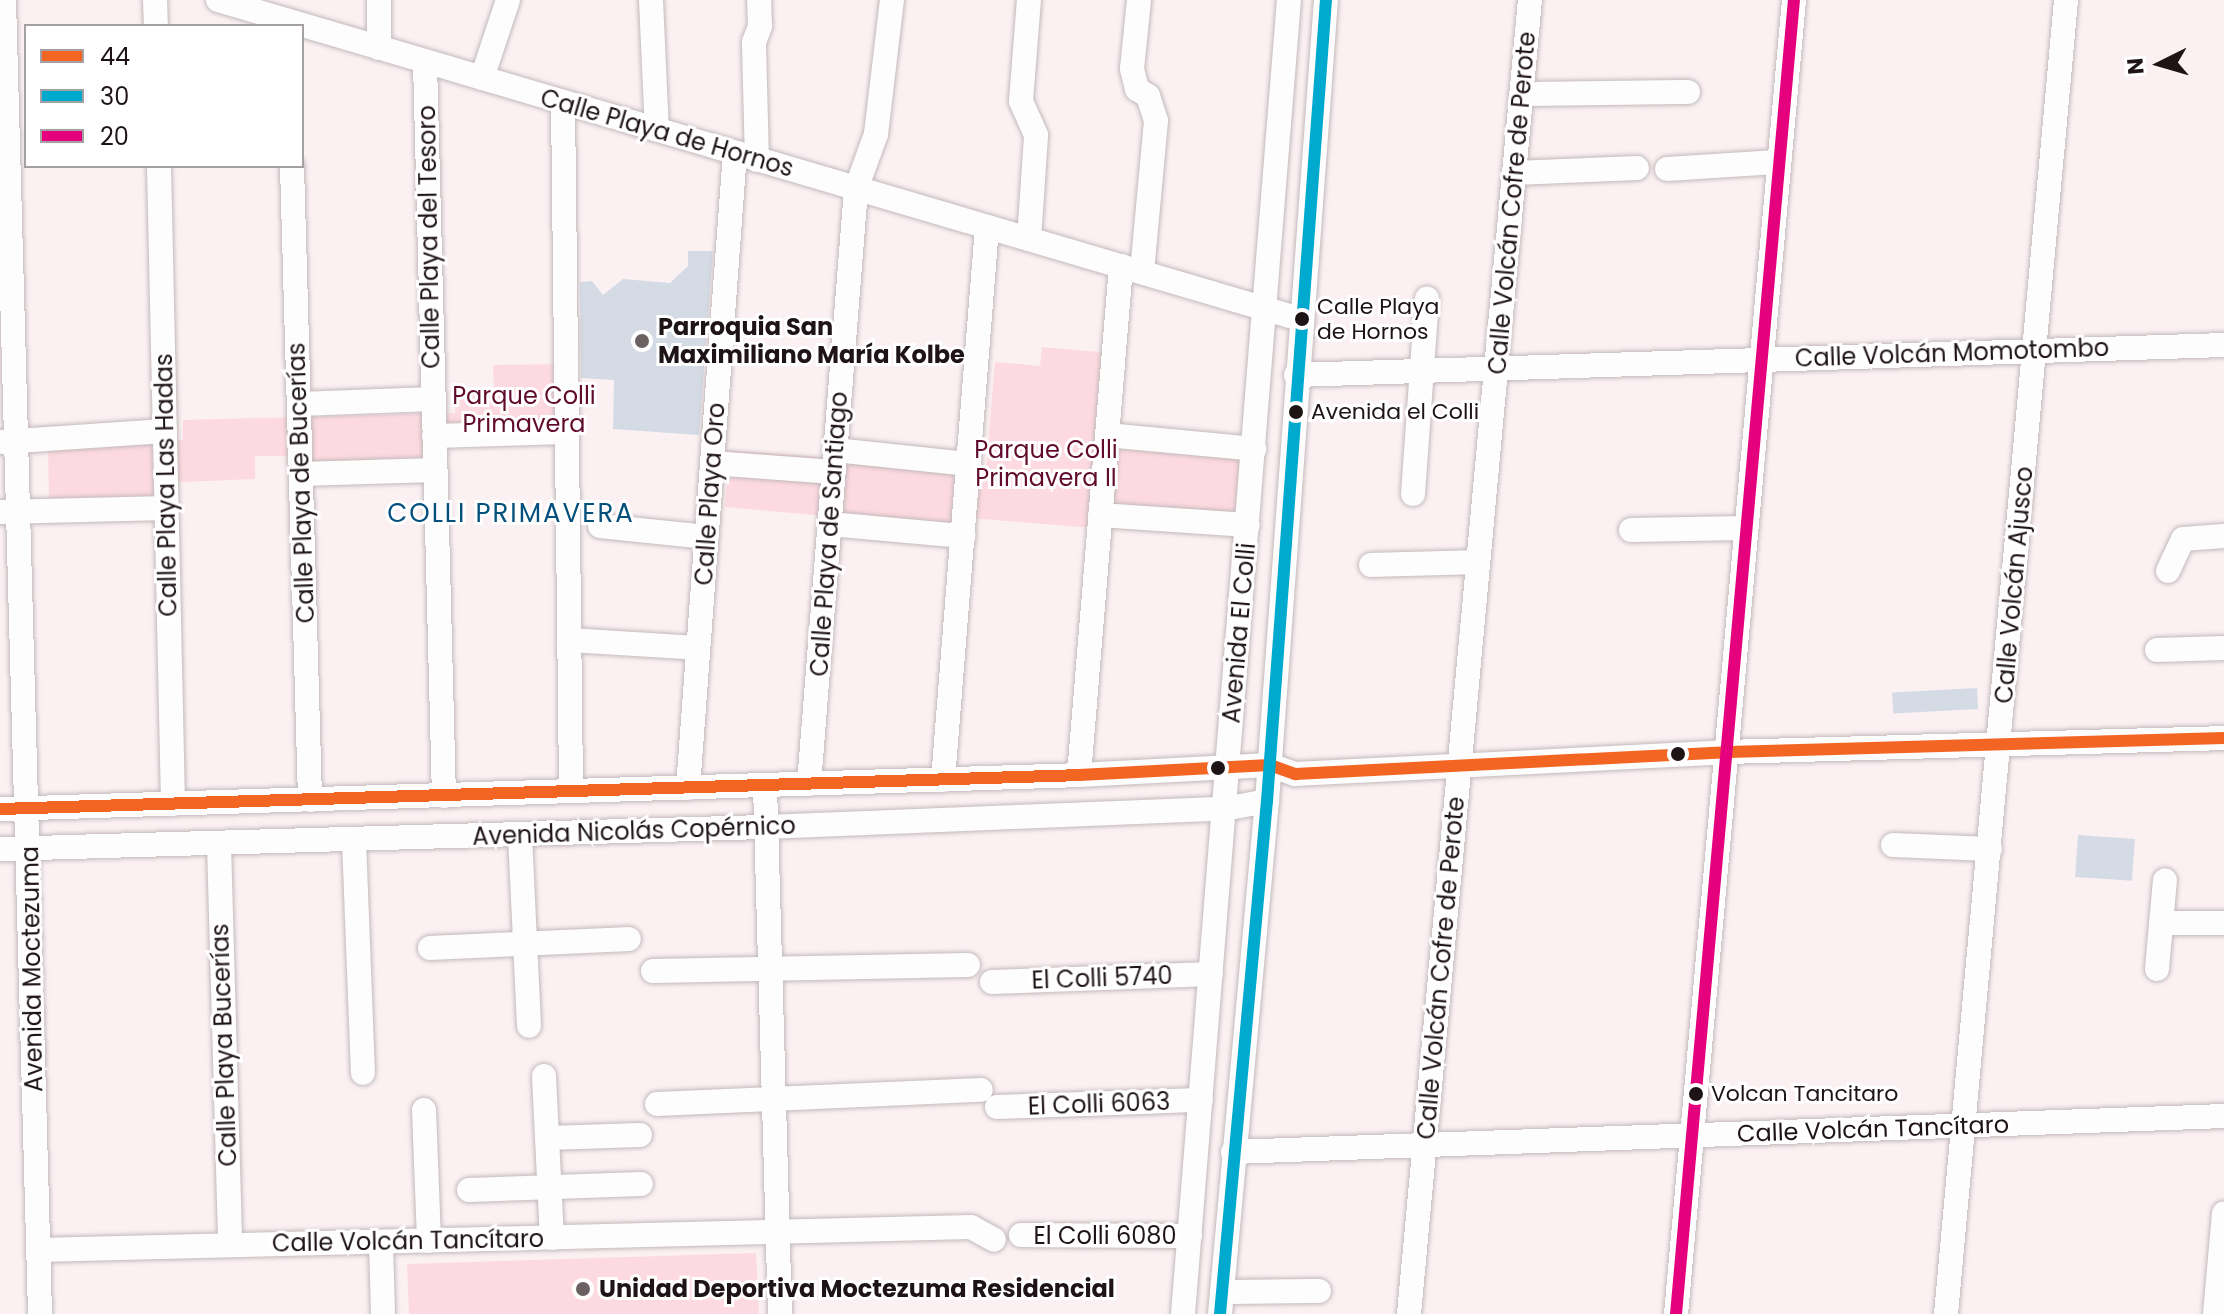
<!DOCTYPE html>
<meta charset="utf-8">
<style>
body{margin:0}
#map{position:relative;width:2224px;height:1314px;overflow:hidden;background:#fbf1f3;font-family:Poppins,sans-serif}
div>[style]{position:absolute}
.green>*{inset:0;background:#fddae1}
.building>*{inset:0;background:#d4dbe5;transform-origin:0 0}
.roads{filter:drop-shadow(0 0 2px #c3b9bb) drop-shadow(0 0 2px #c3b9bb)}
.minor>*{height:24px;margin:-12px;padding:0 12px;transform-origin:12px;border-radius:12px;background:#fefdfd}
.bus-1>*{height:12px;margin:-6px;padding:0 6px;transform-origin:6px;border-radius:6px;background:#f26522}
.bus-2>*{height:12px;margin:-6px;padding:0 6px;transform-origin:6px;border-radius:6px;background:#00a9ce}
.bus-3>*{height:12px;margin:-6px;padding:0 6px;transform-origin:6px;border-radius:6px;background:#e5007d}
.dots>*{width:22px;height:22px;translate:-50% -50%;box-sizing:border-box;border:4px solid #fff;border-radius:50%}
span{translate:-50% -50%;white-space:nowrap;text-align:center;line-height:1.15;-webkit-text-stroke:6px #fff;paint-order:stroke}
.bus-label{font-size:22px;color:#1e1416}
.left{translate:0 -50%;text-align:left}
.street-label{font-size:24px;color:#1e1416}
.poi-label{font-size:24px;color:#1e1416;font-weight:700}
.park-label{font-size:24px;color:#610b2c}
.neighbourhood-label{font-size:26px;color:#03507d;letter-spacing:2px}
.legend{position:absolute;left:24px;top:24px;width:280px;height:144px;box-sizing:border-box;background:#fff;border:2px solid #a5a1a2;margin:0;padding:10px 14px;list-style:none;font-size:24px;color:#1e1416}
.legend li{display:flex;align-items:center;gap:16px;height:40px}
.legend b{width:40px;border:2px solid #a5a1a2}
.north{position:absolute;left:2120px;top:24px;width:80px;height:80px;-webkit-text-stroke:6px #fff;paint-order:stroke;rotate:265deg;font-size:22px;font-weight:700;line-height:32px;text-align:center;color:#1e1416}
.north::after{content:'';display:block;margin:auto;width:28px;height:36px;background:#1e1416;clip-path:polygon(50% 0,100% 100%,50% 72%,0 100%)}
</style>
<div id="map">
<div class="green">
<i style="clip-path:polygon(1042px 347px,1110px 353px,1103px 448px,1241px 459px,1237px 517px,1094px 528px,957px 517px,956px 528px,725px 507px,730px 450px,986px 470px,995px 362px,1040px 366px)"></i>
<i style="clip-path:polygon(559px 364px,561px 444px,426px 446px,425px 467px,289px 470px,288px 456px,255px 456px,255px 479px,160px 483px,160px 499px,49px 502px,48px 447px,183px 440px,183px 420px,455px 413px,456px 393px,494px 391px,493px 365px)"></i>
<i style="clip-path:polygon(756px 1253px,759px 1314px,409px 1314px,407px 1264px)"></i>
</div>
<div class="building">
<i style="clip-path:polygon(688px 251px,713px 251px,699px 435px,613px 429px,614px 380px,581px 378px,580px 282px,592px 281px,603px 295px,623px 279px,670px 283px,688px 266px)"></i>
<i style="left:1977px;top:688px;width:21px;height:85px;rotate:87deg"></i>
<i style="left:2078px;top:835px;width:57px;height:42px;rotate:4deg"></i>
</div>
<div class="roads">
<div class="minor">
<i style="left:4px;top:0;width:1314px;rotate:88.43deg"></i>
<i style="left:155px;top:0;width:26px;rotate:88deg"></i>
<i style="left:218px;top:0;width:1128px;rotate:16.43deg"></i>
<i style="left:379px;top:0;width:48px;rotate:90deg"></i>
<i style="left:651px;top:0;width:130px;rotate:87.4deg"></i>
<i style="left:1139px;top:0;width:69px;rotate:95.8deg"></i>
<i style="left:1132px;top:69px;width:21px;rotate:76deg"></i>
<i style="left:1137px;top:89px;width:13px;rotate:32deg"></i>
<i style="left:1148px;top:96px;width:26px;rotate:72deg"></i>
<i style="left:1156px;top:121px;width:152px;rotate:95.3deg"></i>
<i style="left:425px;top:62px;width:734px;rotate:88.52deg"></i>
<i style="left:482px;top:78px;width:82px;rotate:-71.6deg"></i>
<i style="left:1522px;top:94px;width:166px;rotate:-0.7deg"></i>
<i style="left:563px;top:102px;width:689px;rotate:89.33deg"></i>
<i style="left:757px;top:160px;width:118px;rotate:-91.5deg"></i>
<i style="left:754px;top:42px;width:17px;rotate:-69deg"></i>
<i style="left:760px;top:26px;width:26px;rotate:-92deg"></i>
<i style="left:159px;top:166px;width:638px;rotate:88.74deg"></i>
<i style="left:292px;top:166px;width:634px;rotate:88.37deg"></i>
<i style="left:1667px;top:169px;width:110px;rotate:-3.6deg"></i>
<i style="left:1514px;top:173px;width:123px;rotate:-2.3deg"></i>
<i style="left:1029px;top:239px;width:104px;rotate:-86.1deg"></i>
<i style="left:1036px;top:135px;width:37px;rotate:-114deg"></i>
<i style="left:1021px;top:101px;width:101px;rotate:-85.5deg"></i>
<i style="left:1296px;top:375px;width:928px;rotate:-1.85deg"></i>
<i style="left:299px;top:404px;width:134px;rotate:-2.1deg"></i>
<i style="left:1107px;top:435px;width:148px;rotate:5.4deg"></i>
<i style="left:434px;top:436px;width:132px;rotate:-1.7deg"></i>
<i style="left:2px;top:442px;width:163px;rotate:-3.9deg"></i>
<i style="left:835px;top:450px;width:135px;rotate:6deg"></i>
<i style="left:712px;top:463px;width:122px;rotate:4.2deg"></i>
<i style="left:301px;top:474px;width:134px;rotate:-1.7deg"></i>
<i style="left:1413px;top:494px;width:196px;rotate:-85.9deg"></i>
<i style="left:0;top:512px;width:167px;rotate:-1.4deg"></i>
<i style="left:1100px;top:515px;width:148px;rotate:3.9deg"></i>
<i style="left:830px;top:524px;width:134px;rotate:5.2deg"></i>
<i style="left:600px;top:526px;width:107px;rotate:5.9deg"></i>
<i style="left:1631px;top:530px;width:115px;rotate:-1deg"></i>
<i style="left:1371px;top:565px;width:107px;rotate:-1.6deg"></i>
<i style="left:2168px;top:571px;width:35px;rotate:-65deg"></i>
<i style="left:2183px;top:539px;width:41px;rotate:-4.2deg"></i>
<i style="left:569px;top:640px;width:129px;rotate:3.5deg"></i>
<i style="left:2157px;top:650px;width:67px;rotate:-1.7deg"></i>
<i style="left:1079px;top:775px;width:511px;rotate:-85.28deg"></i>
<i style="left:943px;top:780px;width:555px;rotate:-85.45deg"></i>
<i style="left:809px;top:784px;width:597px;rotate:-85.48deg"></i>
<i style="left:856px;top:189px;width:59px;rotate:-70deg"></i>
<i style="left:876px;top:134px;width:135px;rotate:-83.2deg"></i>
<i style="left:765px;top:785px;width:529px;rotate:88.38deg"></i>
<i style="left:688px;top:788px;width:637px;rotate:-85.77deg"></i>
<i style="left:0;top:809px;width:1080px;rotate:-1.8deg"></i>
<i style="left:1079px;top:775px;width:191px;rotate:-3deg"></i>
<i style="left:1270px;top:765px;width:27px;rotate:20deg"></i>
<i style="left:1295px;top:774px;width:432px;rotate:-2.9deg"></i>
<i style="left:1726px;top:752px;width:498px;rotate:-1.6deg"></i>
<i style="left:520px;top:835px;width:191px;rotate:87.3deg"></i>
<i style="left:354px;top:840px;width:233px;rotate:87.8deg"></i>
<i style="left:219px;top:844px;width:401px;rotate:88.4deg"></i>
<i style="left:1893px;top:845px;width:97px;rotate:2.4deg"></i>
<i style="left:0;top:849px;width:766px;rotate:-1.65deg"></i>
<i style="left:766px;top:827px;width:458px;rotate:-2.3deg"></i>
<i style="left:1224px;top:809px;width:44px;rotate:-10.5deg"></i>
<i style="left:2161px;top:923px;width:63px"></i>
<i style="left:430px;top:948px;width:199px;rotate:-2.6deg"></i>
<i style="left:2157px;top:969px;width:89px;rotate:-84.9deg"></i>
<i style="left:653px;top:971px;width:315px;rotate:-1.1deg"></i>
<i style="left:992px;top:982px;width:219px;rotate:-2.1deg"></i>
<i style="left:544px;top:1076px;width:162px;rotate:87.2deg"></i>
<i style="left:657px;top:1104px;width:324px;rotate:-2.5deg"></i>
<i style="left:997px;top:1107px;width:204px;rotate:-2deg"></i>
<i style="left:424px;top:1110px;width:131px;rotate:87.8deg"></i>
<i style="left:547px;top:1138px;width:93px;rotate:-1.8deg"></i>
<i style="left:1233px;top:1152px;width:992px;rotate:-2.08deg"></i>
<i style="left:469px;top:1190px;width:172px;rotate:-2deg"></i>
<i style="left:1021px;top:1235px;width:169px;rotate:0.3deg"></i>
<i style="left:381px;top:1242px;width:72px;rotate:88.4deg"></i>
<i style="left:38px;top:1250px;width:933px;rotate:-1.41deg"></i>
<i style="left:971px;top:1227px;width:26px;rotate:29deg"></i>
<i style="left:1222px;top:1292px;width:97px;rotate:-0.6deg"></i>
<i style="left:1183px;top:1314px;width:1318px;rotate:-85.39deg"></i>
<i style="left:1220px;top:1314px;width:515px;rotate:-84.77deg"></i>
<i style="left:1267px;top:801px;width:803px;rotate:-85.79deg"></i>
<i style="left:1409px;top:1314px;width:1320px;rotate:-84.74deg"></i>
<i style="left:1676px;top:1314px;width:1319px;rotate:-84.87deg"></i>
<i style="left:1946px;top:1314px;width:1319px;rotate:-84.78deg"></i>
<i style="left:2215px;top:1314px;width:101px;rotate:-84.9deg"></i>
</div>
</div>
<div class="bus-1">
<i style="left:0;top:809px;width:1080px;rotate:-1.8deg"></i>
<i style="left:1079px;top:775px;width:191px;rotate:-3deg"></i>
<i style="left:1270px;top:765px;width:27px;rotate:20deg"></i>
<i style="left:1295px;top:774px;width:432px;rotate:-2.9deg"></i>
<i style="left:1726px;top:752px;width:498px;rotate:-1.6deg"></i>
</div>
<div class="bus-2">
<i style="left:1220px;top:1314px;width:515px;rotate:-84.77deg"></i>
<i style="left:1267px;top:801px;width:803px;rotate:-85.79deg"></i>
</div>
<div class="bus-3">
<i style="left:1676px;top:1314px;width:1319px;rotate:-84.87deg"></i>
</div>
<div class="dots">
<i style="left:1302px;top:319px;background:#1e1416"></i>
<i style="left:642px;top:341px;background:#6b6163"></i>
<i style="left:1296px;top:412px;background:#1e1416"></i>
<i style="left:1678px;top:754px;background:#1e1416"></i>
<i style="left:1218px;top:768px;background:#1e1416"></i>
<i style="left:1696px;top:1094px;background:#1e1416"></i>
<i style="left:583px;top:1289px;background:#6b6163"></i>
</div>
<div class="bus-label">
<span class="left" style="left:1317px;top:319px">Calle Playa<br>de Hornos</span>
<span class="left" style="left:1311px;top:412px">Avenida el Colli</span>
<span class="left" style="left:1711px;top:1094px">Volcan Tancitaro</span>
</div>
<div class="street-label">
<span style="left:667px;top:133px;rotate:16deg">Calle Playa de Hornos</span>
<span style="left:1512px;top:203px;rotate:-85deg">Calle Volcán Cofre de Perote</span>
<span style="left:429px;top:237px;rotate:-91deg">Calle Playa del Tesoro</span>
<span style="left:1952px;top:353px;rotate:-2deg">Calle Volcán Momotombo</span>
<span style="left:301px;top:483px;rotate:-92deg">Calle Playa de Bucerías</span>
<span style="left:166px;top:485px;rotate:-91deg">Calle Playa Las Hadas</span>
<span style="left:710px;top:494px;rotate:-86deg">Calle Playa Oro</span>
<span style="left:829px;top:534px;rotate:-86deg">Calle Playa de Santiago</span>
<span style="left:2014px;top:585px;rotate:-85deg">Calle Volcán Ajusco</span>
<span style="left:1239px;top:633px;rotate:-85deg">Avenida El Colli</span>
<span style="left:634px;top:831px;rotate:-2deg">Avenida Nicolás Copérnico</span>
<span style="left:1441px;top:968px;rotate:-85deg">Calle Volcán Cofre de Perote</span>
<span style="left:32px;top:969px;rotate:-91deg">Avenida Moctezuma</span>
<span style="left:1102px;top:978px;rotate:-2deg">El Colli 5740</span>
<span style="left:224px;top:1045px;rotate:-92deg">Calle Playa Bucerías</span>
<span style="left:1099px;top:1104px;rotate:-2deg">El Colli 6063</span>
<span style="left:1873px;top:1129px;rotate:-2deg">Calle Volcán Tancítaro</span>
<span style="left:1105px;top:1236px">El Colli 6080</span>
<span style="left:408px;top:1241px;rotate:-1deg">Calle Volcán Tancítaro</span>
</div>
<div class="poi-label">
<span class="left" style="left:658px;top:341px">Parroquia San<br>Maximiliano María Kolbe</span>
<span class="left" style="left:599px;top:1289px">Unidad Deportiva Moctezuma Residencial</span>
</div>
<div class="park-label">
<span style="left:524px;top:410px">Parque Colli<br>Primavera</span>
<span style="left:1046px;top:464px">Parque Colli<br>Primavera II</span>
</div>
<div class="neighbourhood-label">
<span style="left:511px;top:514px">COLLI PRIMAVERA</span>
</div>
<ul class="legend">
<li><b style="height:10px;background:#f26522"></b>44</li>
<li><b style="height:10px;background:#00a9ce"></b>30</li>
<li><b style="height:10px;background:#e5007d"></b>20</li>
</ul>
<div class="north">N</div>
</div>
